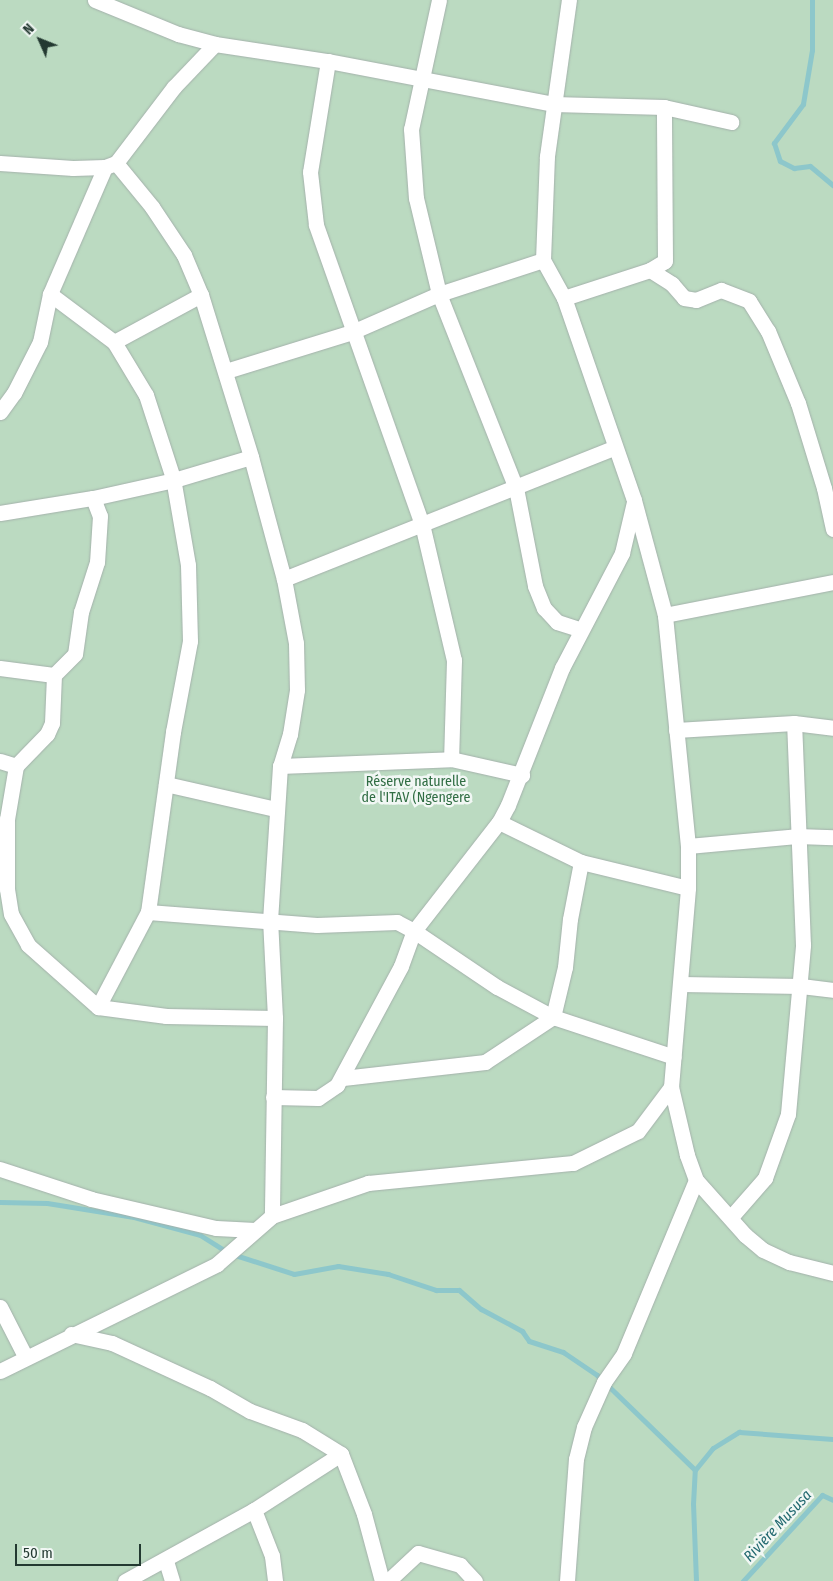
<!DOCTYPE html>
<meta charset="utf-8">
<style>
body{margin:0}
#map{position:relative;width:833px;height:1581px;overflow:hidden;background:#e1eae5;font-family:"Fira Sans Condensed",sans-serif}
div>[style]{position:absolute}
.green>*{inset:0;background:#bbdac1;transform-origin:0 0}
.stream>*{height:5px;margin:-2.5px;padding:0 2.5px;transform-origin:2.5px;border-radius:2.5px;background:#8dc7cb}
.roads{filter:drop-shadow(0 0 1px #a4b1ab) drop-shadow(0 0 1px #a4b1ab)}
.minor>*{height:15px;margin:-7.5px;padding:0 7.5px;transform-origin:7.5px;border-radius:7.5px;background:#fff}
span{translate:-50% -50%;white-space:nowrap;text-align:center;line-height:1.15;-webkit-text-stroke:5px #f1f7f4;paint-order:stroke}
.park-label{font-size:14px;color:#306d43}
.water-label{font-size:15px;color:#226970;font-style:italic}
.north{position:absolute;left:15px;top:15px;width:50px;height:50px;-webkit-text-stroke:4px #f1f7f4;paint-order:stroke;rotate:314deg;font-size:14px;font-weight:700;line-height:20px;text-align:center;color:#233931}
.north::after{content:'';display:block;margin:auto;width:18px;height:22px;background:#233931;clip-path:polygon(50% 0,100% 100%,50% 72%,0 100%)}
.scale{position:absolute;left:15px;top:1544px;width:126px;height:22px;box-sizing:border-box;border:2px solid #233931;border-top:0;padding-left:6px;font-size:15px;line-height:18px;white-space:nowrap;color:#233931;-webkit-text-stroke:4px #f1f7f4;paint-order:stroke}
</style>
<div id="map">
<div class="green">
<i style="left:0;top:0;width:833px;height:1581px"></i>
</div>
<div class="stream">
<i style="left:812px;top:0;width:50px;rotate:90deg"></i>
<i style="left:812px;top:50px;width:55px;rotate:99.5deg"></i>
<i style="left:803px;top:104px;width:49px;rotate:126.6deg"></i>
<i style="left:774px;top:143px;width:19px;rotate:72deg"></i>
<i style="left:780px;top:161px;width:16px;rotate:27deg"></i>
<i style="left:794px;top:168px;width:16px;rotate:-7deg"></i>
<i style="left:810px;top:166px;width:30px;rotate:40deg"></i>
<i style="left:0;top:1202px;width:47px;rotate:1.2deg"></i>
<i style="left:47px;top:1203px;width:88px;rotate:9.1deg"></i>
<i style="left:134px;top:1217px;width:68px;rotate:15.3deg"></i>
<i style="left:200px;top:1235px;width:34px;rotate:32deg"></i>
<i style="left:229px;top:1253px;width:68px;rotate:17.9deg"></i>
<i style="left:294px;top:1274px;width:45px;rotate:-10.3deg"></i>
<i style="left:338px;top:1266px;width:51px;rotate:9.1deg"></i>
<i style="left:388px;top:1274px;width:51px;rotate:18.4deg"></i>
<i style="left:436px;top:1290px;width:23px"></i>
<i style="left:459px;top:1290px;width:29px;rotate:41deg"></i>
<i style="left:481px;top:1309px;width:47px;rotate:28.2deg"></i>
<i style="left:522px;top:1331px;width:12px;rotate:55deg"></i>
<i style="left:529px;top:1341px;width:36px;rotate:18deg"></i>
<i style="left:563px;top:1352px;width:41px;rotate:34.1deg"></i>
<i style="left:597px;top:1375px;width:136px;rotate:44.1deg"></i>
<i style="left:696px;top:1581px;width:77px;rotate:-92.2deg"></i>
<i style="left:693px;top:1504px;width:34px;rotate:-87deg"></i>
<i style="left:695px;top:1470px;width:28px;rotate:-51deg"></i>
<i style="left:713px;top:1448px;width:31px;rotate:-32deg"></i>
<i style="left:739px;top:1432px;width:94px;rotate:4.3deg"></i>
<i style="left:743px;top:1581px;width:117px;rotate:-47.4deg"></i>
<i style="left:822px;top:1495px;width:12px;rotate:24deg"></i>
</div>
<div class="roads">
<div class="minor">
<i style="left:95px;top:0;width:90px;rotate:22.3deg"></i>
<i style="left:178px;top:34px;width:38px;rotate:15deg"></i>
<i style="left:215px;top:44px;width:114px;rotate:8.6deg"></i>
<i style="left:328px;top:61px;width:229px;rotate:10.8deg"></i>
<i style="left:553px;top:104px;width:111px;rotate:1.5deg"></i>
<i style="left:664px;top:107px;width:69px;rotate:12.6deg"></i>
<i style="left:439px;top:0;width:132px;rotate:102.2deg"></i>
<i style="left:411px;top:129px;width:69px;rotate:85.9deg"></i>
<i style="left:416px;top:198px;width:99px;rotate:76.5deg"></i>
<i style="left:439px;top:294px;width:209px;rotate:68.4deg"></i>
<i style="left:516px;top:488px;width:100px;rotate:79deg"></i>
<i style="left:535px;top:586px;width:24px;rotate:68deg"></i>
<i style="left:544px;top:608px;width:19px;rotate:47deg"></i>
<i style="left:557px;top:622px;width:25px;rotate:18deg"></i>
<i style="left:328px;top:61px;width:112px;rotate:99.2deg"></i>
<i style="left:310px;top:172px;width:53px;rotate:83.5deg"></i>
<i style="left:316px;top:225px;width:317px;rotate:70.5deg"></i>
<i style="left:422px;top:524px;width:140px;rotate:76.8deg"></i>
<i style="left:454px;top:660px;width:99px;rotate:91.7deg"></i>
<i style="left:0;top:163px;width:73px;rotate:3.9deg"></i>
<i style="left:73px;top:168px;width:32px;rotate:-2deg"></i>
<i style="left:105px;top:167px;width:12px;rotate:-20deg"></i>
<i style="left:116px;top:163px;width:96px;rotate:-52.7deg"></i>
<i style="left:174px;top:87px;width:59px;rotate:-46.4deg"></i>
<i style="left:116px;top:163px;width:57px;rotate:50.7deg"></i>
<i style="left:152px;top:207px;width:58px;rotate:56.3deg"></i>
<i style="left:184px;top:255px;width:43px;rotate:67deg"></i>
<i style="left:201px;top:295px;width:170px;rotate:72.8deg"></i>
<i style="left:251px;top:457px;width:126px;rotate:74.9deg"></i>
<i style="left:284px;top:579px;width:65px;rotate:79.4deg"></i>
<i style="left:296px;top:643px;width:47px;rotate:88.8deg"></i>
<i style="left:297px;top:690px;width:45px;rotate:99deg"></i>
<i style="left:290px;top:734px;width:34px;rotate:107deg"></i>
<i style="left:280px;top:766px;width:153px;rotate:93.7deg"></i>
<i style="left:270px;top:919px;width:99px;rotate:87.1deg"></i>
<i style="left:275px;top:1018px;width:198px;rotate:90.9deg"></i>
<i style="left:650px;top:270px;width:17px;rotate:-31deg"></i>
<i style="left:665px;top:261px;width:154px;rotate:-90.4deg"></i>
<i style="left:50px;top:294px;width:80px;rotate:36.9deg"></i>
<i style="left:114px;top:342px;width:62px;rotate:58.9deg"></i>
<i style="left:146px;top:395px;width:87px;rotate:72deg"></i>
<i style="left:173px;top:478px;width:88px;rotate:80.2deg"></i>
<i style="left:188px;top:565px;width:76px;rotate:88.5deg"></i>
<i style="left:190px;top:641px;width:93px;rotate:100.6deg"></i>
<i style="left:173px;top:732px;width:182px;rotate:97.9deg"></i>
<i style="left:148px;top:912px;width:107px;rotate:117.8deg"></i>
<i style="left:564px;top:298px;width:90px;rotate:-18deg"></i>
<i style="left:650px;top:270px;width:26px;rotate:32deg"></i>
<i style="left:672px;top:284px;width:18px;rotate:49deg"></i>
<i style="left:684px;top:298px;width:12px;rotate:9deg"></i>
<i style="left:696px;top:300px;width:27px;rotate:-22deg"></i>
<i style="left:721px;top:290px;width:30px;rotate:21deg"></i>
<i style="left:749px;top:301px;width:36px;rotate:58deg"></i>
<i style="left:768px;top:331px;width:78px;rotate:67.4deg"></i>
<i style="left:798px;top:403px;width:89px;rotate:73deg"></i>
<i style="left:824px;top:488px;width:42px;rotate:77.6deg"></i>
<i style="left:114px;top:342px;width:99px;rotate:-28.4deg"></i>
<i style="left:226px;top:371px;width:132px;rotate:-17.2deg"></i>
<i style="left:352px;top:332px;width:95px;rotate:-23.6deg"></i>
<i style="left:439px;top:294px;width:109px;rotate:-18.1deg"></i>
<i style="left:0;top:412px;width:24px;rotate:-54deg"></i>
<i style="left:14px;top:393px;width:57px;rotate:-63deg"></i>
<i style="left:40px;top:342px;width:49px;rotate:-78.2deg"></i>
<i style="left:50px;top:294px;width:138px;rotate:-66.6deg"></i>
<i style="left:93px;top:498px;width:19px;rotate:69deg"></i>
<i style="left:100px;top:516px;width:46px;rotate:93.7deg"></i>
<i style="left:97px;top:562px;width:52px;rotate:107.7deg"></i>
<i style="left:81px;top:612px;width:42px;rotate:98.1deg"></i>
<i style="left:75px;top:654px;width:30px;rotate:135deg"></i>
<i style="left:54px;top:675px;width:48px;rotate:92.4deg"></i>
<i style="left:52px;top:723px;width:12px;rotate:114deg"></i>
<i style="left:47px;top:734px;width:45px;rotate:134.1deg"></i>
<i style="left:16px;top:766px;width:54px;rotate:99.6deg"></i>
<i style="left:7px;top:819px;width:70px;rotate:90deg"></i>
<i style="left:7px;top:889px;width:25px;rotate:81deg"></i>
<i style="left:11px;top:914px;width:35px;rotate:61deg"></i>
<i style="left:28px;top:945px;width:94px;rotate:41.5deg"></i>
<i style="left:98px;top:1007px;width:69px;rotate:7.5deg"></i>
<i style="left:166px;top:1016px;width:109px;rotate:1.1deg"></i>
<i style="left:0;top:513px;width:94px;rotate:-9.2deg"></i>
<i style="left:93px;top:498px;width:83px;rotate:-12.5deg"></i>
<i style="left:174px;top:480px;width:80px;rotate:-16.6deg"></i>
<i style="left:284px;top:579px;width:355px;rotate:-21.7deg"></i>
<i style="left:665px;top:615px;width:171px;rotate:-11.1deg"></i>
<i style="left:0;top:668px;width:54px;rotate:7.4deg"></i>
<i style="left:676px;top:730px;width:118px;rotate:-3.4deg"></i>
<i style="left:794px;top:723px;width:39px;rotate:7deg"></i>
<i style="left:0;top:761px;width:17px;rotate:17deg"></i>
<i style="left:280px;top:766px;width:171px;rotate:-2.3deg"></i>
<i style="left:451px;top:759px;width:73px;rotate:12.7deg"></i>
<i style="left:166px;top:784px;width:112px;rotate:12.9deg"></i>
<i style="left:499px;top:822px;width:91px;rotate:26deg"></i>
<i style="left:581px;top:862px;width:110px;rotate:13.7deg"></i>
<i style="left:688px;top:846px;width:109px;rotate:-5.2deg"></i>
<i style="left:797px;top:836px;width:36px;rotate:2deg"></i>
<i style="left:148px;top:912px;width:169px;rotate:4.4deg"></i>
<i style="left:317px;top:925px;width:80px;rotate:-2.1deg"></i>
<i style="left:397px;top:922px;width:19px;rotate:28deg"></i>
<i style="left:414px;top:931px;width:138px;rotate:-52.1deg"></i>
<i style="left:499px;top:822px;width:19px;rotate:-62deg"></i>
<i style="left:508px;top:805px;width:147px;rotate:-68.5deg"></i>
<i style="left:562px;top:668px;width:130px;rotate:-62.4deg"></i>
<i style="left:622px;top:553px;width:52px;rotate:-76.8deg"></i>
<i style="left:681px;top:984px;width:120px;rotate:1deg"></i>
<i style="left:801px;top:986px;width:32px;rotate:7deg"></i>
<i style="left:343px;top:1078px;width:143px;rotate:-6.4deg"></i>
<i style="left:485px;top:1062px;width:82px;rotate:-33.5deg"></i>
<i style="left:553px;top:1017px;width:51px;rotate:-76.5deg"></i>
<i style="left:565px;top:967px;width:48px;rotate:-84.1deg"></i>
<i style="left:570px;top:919px;width:58px;rotate:-79.1deg"></i>
<i style="left:273px;top:1097px;width:45px;rotate:1.3deg"></i>
<i style="left:318px;top:1098px;width:23px;rotate:-34deg"></i>
<i style="left:337px;top:1085px;width:135px;rotate:-61.7deg"></i>
<i style="left:401px;top:966px;width:37px;rotate:-70deg"></i>
<i style="left:414px;top:931px;width:100px;rotate:34deg"></i>
<i style="left:497px;top:987px;width:64px;rotate:28.2deg"></i>
<i style="left:553px;top:1017px;width:127px;rotate:18.3deg"></i>
<i style="left:0;top:1169px;width:96px;rotate:18.2deg"></i>
<i style="left:91px;top:1199px;width:128px;rotate:13.1deg"></i>
<i style="left:216px;top:1228px;width:39px;rotate:3deg"></i>
<i style="left:696px;top:1180px;width:74px;rotate:48.3deg"></i>
<i style="left:745px;top:1235px;width:23px;rotate:40deg"></i>
<i style="left:763px;top:1250px;width:29px;rotate:25deg"></i>
<i style="left:789px;top:1262px;width:45px;rotate:14deg"></i>
<i style="left:731px;top:1217px;width:52px;rotate:-48.9deg"></i>
<i style="left:765px;top:1178px;width:68px;rotate:-70.2deg"></i>
<i style="left:788px;top:1114px;width:170px;rotate:-84.9deg"></i>
<i style="left:803px;top:945px;width:222px;rotate:-92.3deg"></i>
<i style="left:0;top:1307px;width:55px;rotate:63deg"></i>
<i style="left:71px;top:1334px;width:42px;rotate:12.4deg"></i>
<i style="left:112px;top:1343px;width:108px;rotate:24.7deg"></i>
<i style="left:210px;top:1388px;width:46px;rotate:29.9deg"></i>
<i style="left:250px;top:1411px;width:55px;rotate:20.1deg"></i>
<i style="left:302px;top:1430px;width:46px;rotate:31.6deg"></i>
<i style="left:341px;top:1454px;width:64px;rotate:69deg"></i>
<i style="left:364px;top:1514px;width:69px;rotate:75deg"></i>
<i style="left:0;top:1371px;width:242px;rotate:-26.2deg"></i>
<i style="left:217px;top:1264px;width:73px;rotate:-41.1deg"></i>
<i style="left:272px;top:1216px;width:102px;rotate:-19deg"></i>
<i style="left:368px;top:1183px;width:206px;rotate:-5.6deg"></i>
<i style="left:573px;top:1163px;width:72px;rotate:-26.2deg"></i>
<i style="left:638px;top:1131px;width:55px;rotate:-53.1deg"></i>
<i style="left:254px;top:1510px;width:49px;rotate:68.6deg"></i>
<i style="left:272px;top:1556px;width:25px;rotate:83deg"></i>
<i style="left:166px;top:1561px;width:21px;rotate:73deg"></i>
<i style="left:125px;top:1581px;width:147px;rotate:-28.8deg"></i>
<i style="left:254px;top:1510px;width:103px;rotate:-32.8deg"></i>
<i style="left:388px;top:1581px;width:41px;rotate:-43deg"></i>
<i style="left:418px;top:1553px;width:44px;rotate:15.9deg"></i>
<i style="left:460px;top:1565px;width:22px;rotate:47deg"></i>
<i style="left:567px;top:1581px;width:122px;rotate:-85.8deg"></i>
<i style="left:576px;top:1459px;width:33px;rotate:-76deg"></i>
<i style="left:584px;top:1427px;width:49px;rotate:-66deg"></i>
<i style="left:604px;top:1382px;width:35px;rotate:-55deg"></i>
<i style="left:624px;top:1353px;width:187px;rotate:-67.4deg"></i>
<i style="left:696px;top:1180px;width:27px;rotate:-110deg"></i>
<i style="left:687px;top:1155px;width:70px;rotate:-103.2deg"></i>
<i style="left:671px;top:1087px;width:200px;rotate:-85.1deg"></i>
<i style="left:688px;top:888px;width:42px;rotate:-90deg"></i>
<i style="left:688px;top:846px;width:232px;rotate:-95.7deg"></i>
<i style="left:665px;top:615px;width:119px;rotate:-105.1deg"></i>
<i style="left:634px;top:500px;width:214px;rotate:-109.1deg"></i>
<i style="left:564px;top:298px;width:43px;rotate:-118.9deg"></i>
<i style="left:543px;top:260px;width:104px;rotate:-87.8deg"></i>
<i style="left:547px;top:156px;width:158px;rotate:-82deg"></i>
</div>
</div>
<div class="park-label">
<span style="left:416px;top:790px">Réserve naturelle<br>de l'ITAV (Ngengere</span>
</div>
<div class="water-label">
<span style="left:778px;top:1526px;rotate:-47deg">Rivière Mususa</span>
</div>
<div class="north">N</div>
<div class="scale">50 m</div>
</div>
